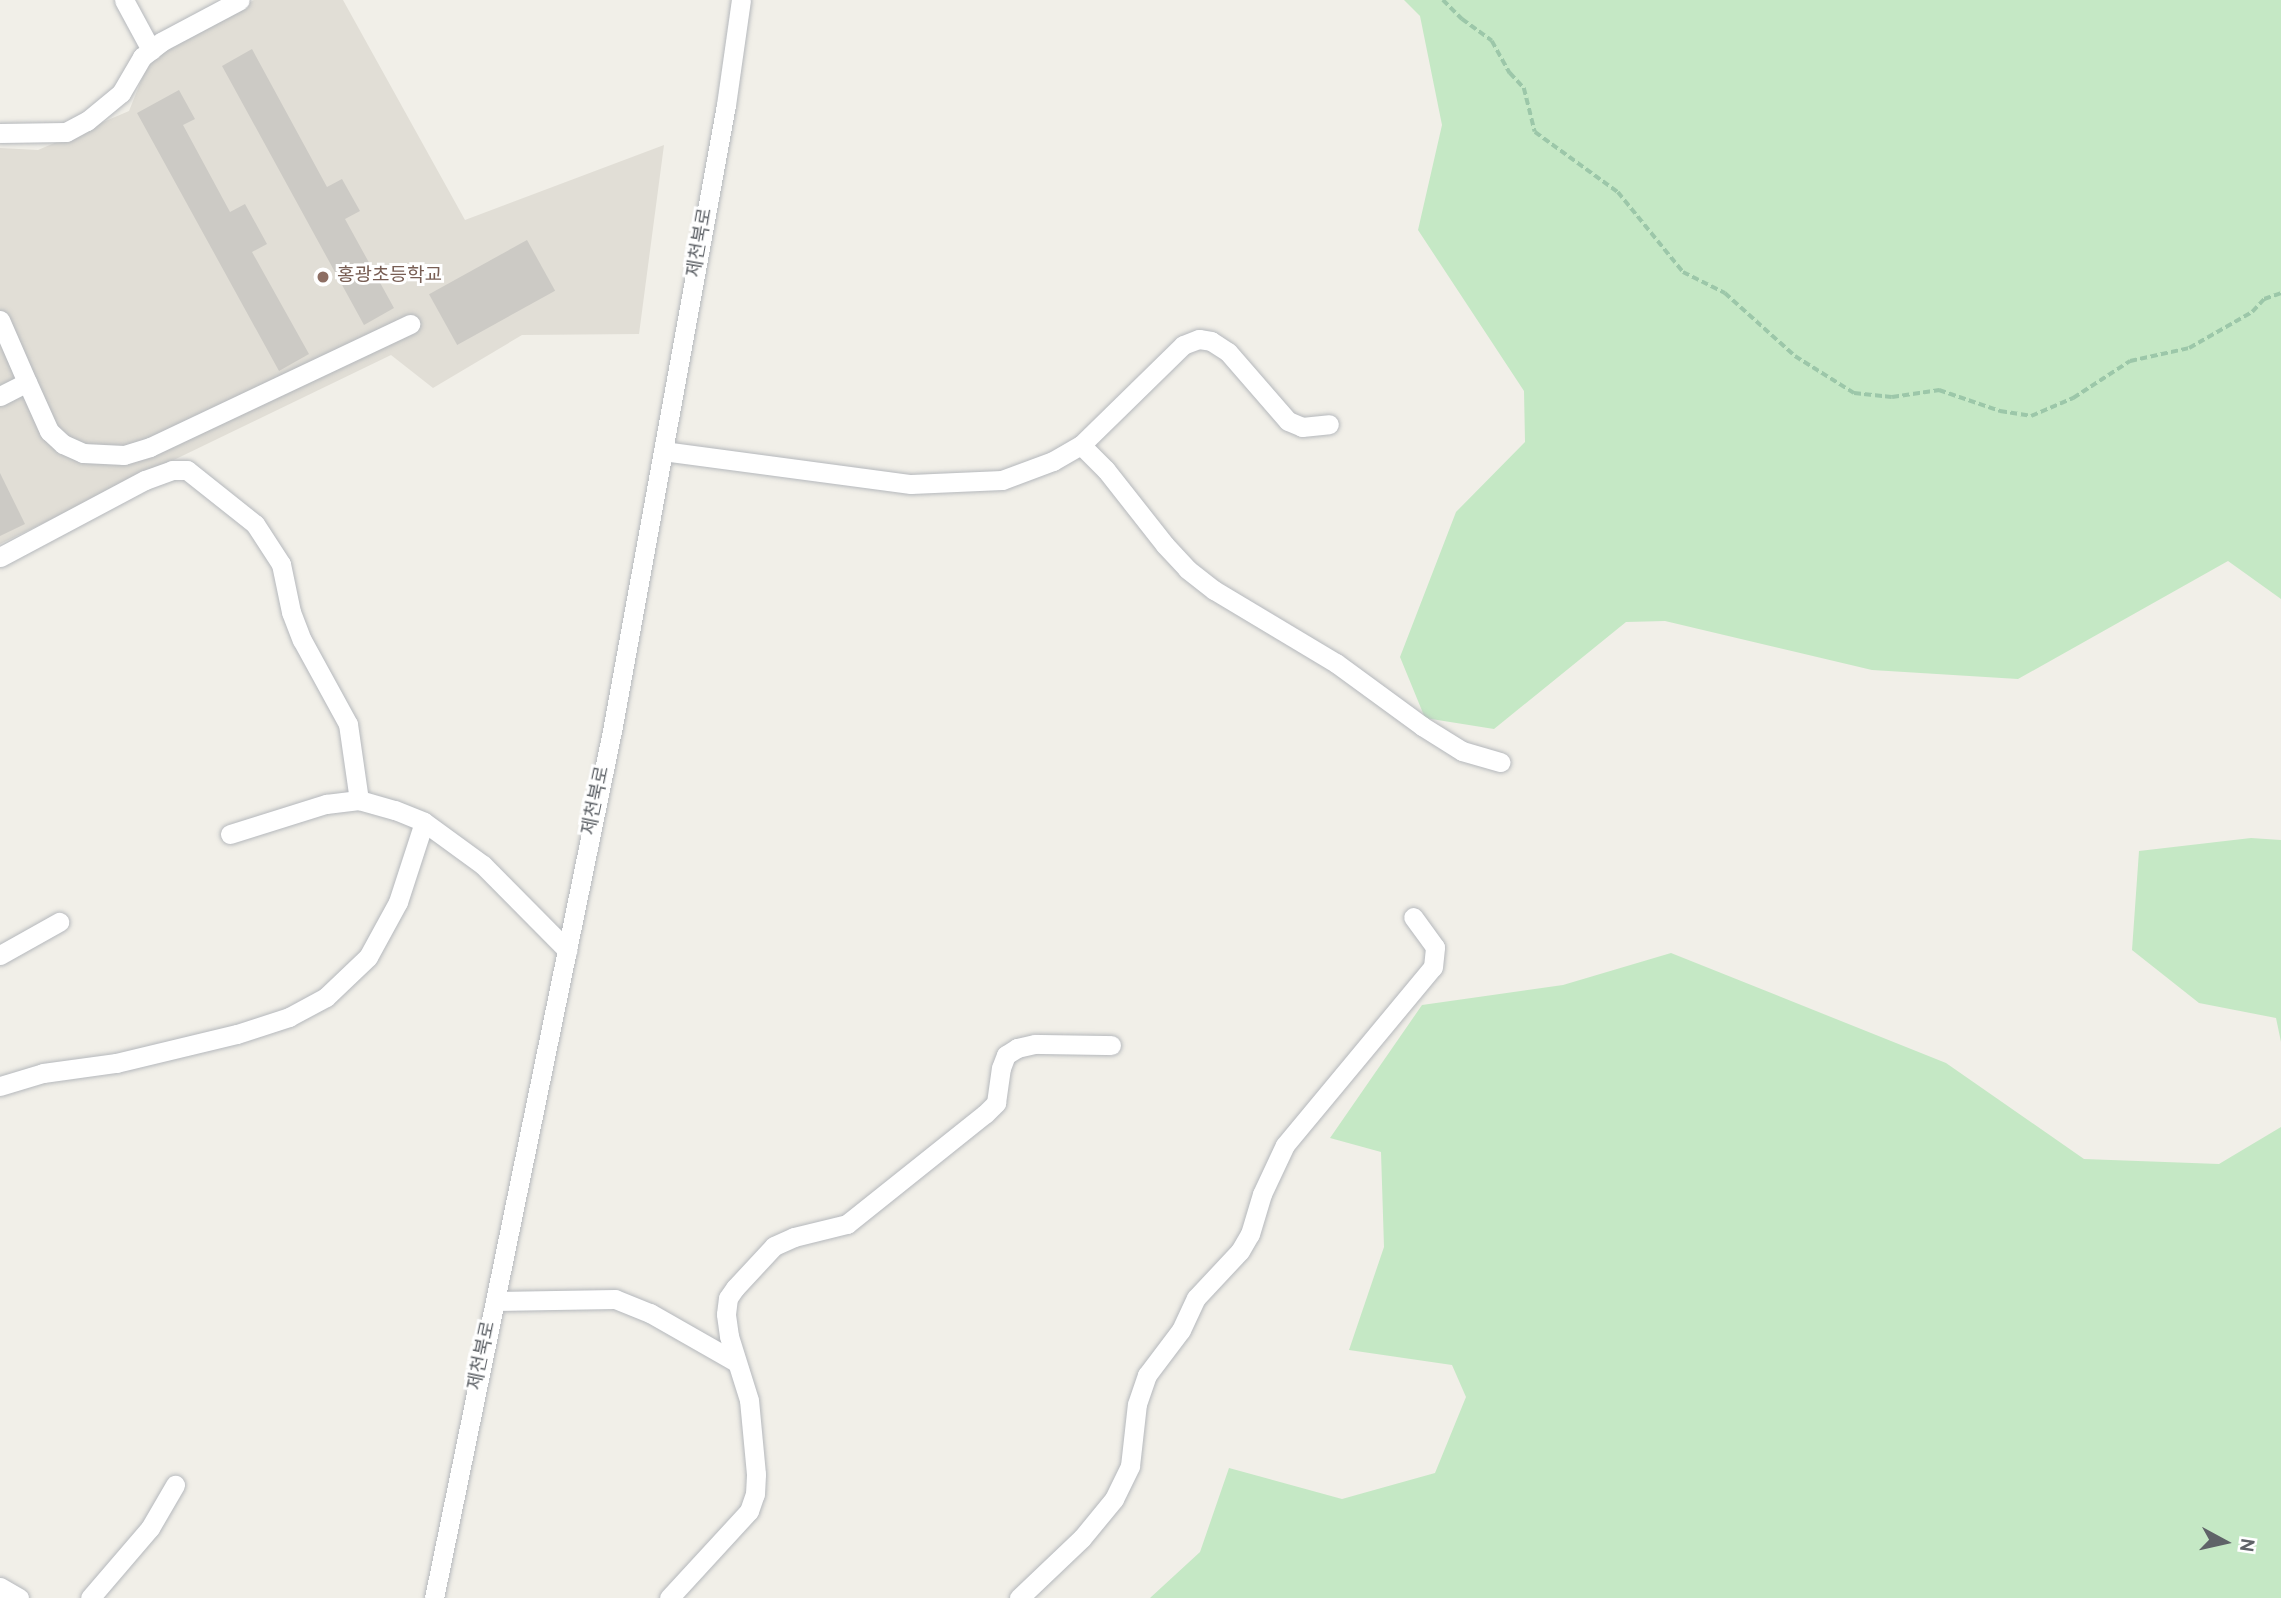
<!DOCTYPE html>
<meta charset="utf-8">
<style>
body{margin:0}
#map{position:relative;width:2281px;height:1598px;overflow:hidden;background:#f1efe8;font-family:Overpass,"Noto Sans KR",sans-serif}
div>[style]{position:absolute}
.education>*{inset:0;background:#e1ded6}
.green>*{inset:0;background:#c5e8c5}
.building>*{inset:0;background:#cccac5;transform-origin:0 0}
.path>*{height:3.5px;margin-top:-1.75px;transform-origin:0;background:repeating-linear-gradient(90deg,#9cc7a9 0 7px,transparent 0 10.5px)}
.roads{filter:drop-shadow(0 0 2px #b5b8bc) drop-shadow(0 0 2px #b5b8bc)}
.minor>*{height:19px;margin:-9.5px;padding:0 9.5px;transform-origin:9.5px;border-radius:9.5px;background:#fff}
.dots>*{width:19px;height:19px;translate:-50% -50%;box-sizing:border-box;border:4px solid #fff;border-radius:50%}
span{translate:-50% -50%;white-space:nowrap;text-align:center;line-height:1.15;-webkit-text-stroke:6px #fff;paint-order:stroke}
.street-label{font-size:19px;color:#5f6368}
.education-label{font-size:19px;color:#785e54}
.left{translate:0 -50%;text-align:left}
.north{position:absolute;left:2190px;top:1507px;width:70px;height:70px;-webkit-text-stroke:5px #fff;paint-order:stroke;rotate:98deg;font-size:19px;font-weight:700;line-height:28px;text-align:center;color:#5f6368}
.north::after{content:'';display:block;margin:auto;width:24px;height:32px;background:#5f6368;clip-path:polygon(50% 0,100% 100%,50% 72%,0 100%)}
</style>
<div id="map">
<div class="education">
<i style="clip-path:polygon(254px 0,343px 0,465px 220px,664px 145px,639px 334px,522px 335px,433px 388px,391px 355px,0 544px,0 148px,38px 150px,129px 111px,149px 61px)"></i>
</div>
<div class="green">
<i style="clip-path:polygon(1404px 0,2281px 0,2281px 599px,2228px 561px,2018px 679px,1872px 670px,1665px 621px,1626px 622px,1494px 729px,1425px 718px,1400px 657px,1456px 512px,1525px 442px,1524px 391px,1418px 230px,1442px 125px,1420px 16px)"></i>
<i style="clip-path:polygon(2251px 838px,2281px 840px,2281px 1042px,2276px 1018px,2199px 1003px,2132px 950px,2139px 851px)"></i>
<i style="clip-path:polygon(1671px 953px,1946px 1063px,2084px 1159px,2219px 1164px,2281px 1127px,2281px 1598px,1150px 1598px,1200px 1552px,1229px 1468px,1342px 1499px,1435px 1473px,1466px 1397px,1452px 1365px,1349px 1350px,1384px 1247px,1381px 1152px,1330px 1138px,1422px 1005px,1563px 985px)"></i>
</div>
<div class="building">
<i style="clip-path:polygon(252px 49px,327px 187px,342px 179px,360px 211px,345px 219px,394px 308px,364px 325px,222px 66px)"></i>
<i style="clip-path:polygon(179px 90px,195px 119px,183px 125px,230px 212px,245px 204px,267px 244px,252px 252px,309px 354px,279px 371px,137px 113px)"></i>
<i style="left:527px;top:240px;width:58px;height:112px;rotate:61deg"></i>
<i style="clip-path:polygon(0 473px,25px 524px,0 536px)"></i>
</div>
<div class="path">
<i style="left:1443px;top:0;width:27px;rotate:45deg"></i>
<i style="left:1462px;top:19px;width:37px;rotate:36deg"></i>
<i style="left:1492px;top:41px;width:37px;rotate:61deg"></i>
<i style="left:1510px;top:73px;width:21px;rotate:47deg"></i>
<i style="left:1524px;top:88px;width:45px;rotate:76deg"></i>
<i style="left:1535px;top:132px;width:102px;rotate:35.9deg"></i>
<i style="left:1618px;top:192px;width:103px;rotate:50.9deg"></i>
<i style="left:1683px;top:272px;width:47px;rotate:26.6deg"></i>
<i style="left:1725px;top:293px;width:94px;rotate:42deg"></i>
<i style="left:1795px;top:356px;width:70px;rotate:32.1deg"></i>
<i style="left:1854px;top:393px;width:38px;rotate:6deg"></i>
<i style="left:1892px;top:397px;width:48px;rotate:-8.5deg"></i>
<i style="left:1939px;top:390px;width:65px;rotate:19deg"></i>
<i style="left:2000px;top:411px;width:31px;rotate:9deg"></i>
<i style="left:2031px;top:416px;width:46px;rotate:-23.2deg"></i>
<i style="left:2073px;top:398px;width:68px;rotate:-33deg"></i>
<i style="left:2130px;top:361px;width:60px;rotate:-12.4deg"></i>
<i style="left:2189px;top:348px;width:73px;rotate:-29.7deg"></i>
<i style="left:2252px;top:312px;width:18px;rotate:-47deg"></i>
<i style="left:2264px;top:299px;width:18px;rotate:-19deg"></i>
</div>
<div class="roads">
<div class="minor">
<i style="left:124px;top:0;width:57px;rotate:61.6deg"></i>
<i style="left:0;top:133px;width:66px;rotate:-0.9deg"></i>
<i style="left:66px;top:132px;width:24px;rotate:-28deg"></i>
<i style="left:87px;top:121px;width:44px;rotate:-39.5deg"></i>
<i style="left:121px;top:93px;width:42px;rotate:-59.7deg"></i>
<i style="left:142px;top:57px;width:24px;rotate:-38deg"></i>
<i style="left:161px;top:42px;width:89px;rotate:-28deg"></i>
<i style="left:0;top:320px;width:68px;rotate:66.5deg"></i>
<i style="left:0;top:396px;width:30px;rotate:-27deg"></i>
<i style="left:27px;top:382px;width:54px;rotate:65.8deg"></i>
<i style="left:49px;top:431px;width:19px;rotate:43deg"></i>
<i style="left:63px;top:444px;width:22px;rotate:24deg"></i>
<i style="left:83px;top:453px;width:41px;rotate:2.8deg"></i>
<i style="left:124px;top:455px;width:27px;rotate:-17deg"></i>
<i style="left:150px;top:447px;width:288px;rotate:-25.3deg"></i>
<i style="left:1081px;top:445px;width:35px;rotate:45deg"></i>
<i style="left:1106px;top:470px;width:95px;rotate:51.8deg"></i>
<i style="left:1165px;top:545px;width:33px;rotate:47deg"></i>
<i style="left:1187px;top:569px;width:34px;rotate:38deg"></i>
<i style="left:1214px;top:590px;width:142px;rotate:30.9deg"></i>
<i style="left:1336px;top:663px;width:107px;rotate:36.2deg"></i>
<i style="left:1422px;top:726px;width:47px;rotate:32deg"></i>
<i style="left:1462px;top:751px;width:40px;rotate:16deg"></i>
<i style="left:663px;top:451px;width:250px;rotate:7.6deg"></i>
<i style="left:911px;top:484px;width:91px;rotate:-2.5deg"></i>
<i style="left:1002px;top:480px;width:54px;rotate:-20.4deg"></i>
<i style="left:1053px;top:461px;width:32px;rotate:-30deg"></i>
<i style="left:1081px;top:445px;width:143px;rotate:-44.4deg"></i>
<i style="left:1183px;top:345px;width:17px;rotate:-21deg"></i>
<i style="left:1199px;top:339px;width:12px;rotate:9deg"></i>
<i style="left:1211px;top:341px;width:20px;rotate:33deg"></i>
<i style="left:1228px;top:352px;width:91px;rotate:49deg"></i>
<i style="left:1288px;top:421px;width:15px;rotate:23deg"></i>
<i style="left:1302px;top:427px;width:27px;rotate:-6deg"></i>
<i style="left:0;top:557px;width:164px;rotate:-28deg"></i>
<i style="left:145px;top:480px;width:29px;rotate:-20deg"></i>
<i style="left:172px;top:470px;width:15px"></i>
<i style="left:187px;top:470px;width:87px;rotate:38.5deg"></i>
<i style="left:255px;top:524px;width:48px;rotate:57deg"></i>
<i style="left:281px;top:564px;width:49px;rotate:78.2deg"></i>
<i style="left:291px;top:612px;width:30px;rotate:69deg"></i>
<i style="left:302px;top:640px;width:96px;rotate:61.3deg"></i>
<i style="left:348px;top:724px;width:77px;rotate:81.8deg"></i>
<i style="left:230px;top:834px;width:101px;rotate:-17.4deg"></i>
<i style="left:326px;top:804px;width:33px;rotate:-7deg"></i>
<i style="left:359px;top:800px;width:37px;rotate:16deg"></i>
<i style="left:395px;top:810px;width:31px;rotate:22deg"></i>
<i style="left:424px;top:822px;width:73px;rotate:36.1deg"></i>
<i style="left:483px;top:865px;width:120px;rotate:45.3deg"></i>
<i style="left:0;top:955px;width:68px;rotate:-29.2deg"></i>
<i style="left:0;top:1086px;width:45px;rotate:-16.8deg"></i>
<i style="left:43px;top:1073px;width:74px;rotate:-7.8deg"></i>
<i style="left:116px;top:1063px;width:124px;rotate:-13.5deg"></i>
<i style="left:237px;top:1034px;width:55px;rotate:-18.1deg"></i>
<i style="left:289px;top:1017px;width:42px;rotate:-28.4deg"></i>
<i style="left:326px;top:997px;width:58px;rotate:-43.6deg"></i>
<i style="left:368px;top:957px;width:63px;rotate:-61.4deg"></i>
<i style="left:398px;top:902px;width:84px;rotate:-72deg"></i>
<i style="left:495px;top:1301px;width:120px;rotate:-1deg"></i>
<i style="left:615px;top:1299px;width:38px;rotate:22deg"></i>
<i style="left:650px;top:1313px;width:99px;rotate:29.7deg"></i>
<i style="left:0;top:1587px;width:22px;rotate:30deg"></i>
<i style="left:90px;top:1598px;width:92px;rotate:-49.4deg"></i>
<i style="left:150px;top:1528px;width:50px;rotate:-59.8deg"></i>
<i style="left:434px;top:1598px;width:885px;rotate:-78.4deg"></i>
<i style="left:612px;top:731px;width:636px;rotate:-79.68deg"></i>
<i style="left:726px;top:105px;width:106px;rotate:-81.9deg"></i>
<i style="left:669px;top:1598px;width:118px;rotate:-47.4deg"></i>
<i style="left:749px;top:1511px;width:18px;rotate:-71deg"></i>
<i style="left:755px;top:1494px;width:20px;rotate:-87deg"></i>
<i style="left:756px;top:1474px;width:74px;rotate:-95.4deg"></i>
<i style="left:749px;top:1400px;width:67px;rotate:-107.4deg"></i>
<i style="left:729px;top:1336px;width:22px;rotate:-98deg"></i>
<i style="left:726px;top:1314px;width:16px;rotate:-83deg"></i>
<i style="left:728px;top:1298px;width:12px;rotate:-55deg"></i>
<i style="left:735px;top:1288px;width:57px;rotate:-47.1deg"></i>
<i style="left:774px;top:1246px;width:22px;rotate:-24deg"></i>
<i style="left:794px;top:1237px;width:55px;rotate:-13.8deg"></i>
<i style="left:847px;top:1224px;width:176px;rotate:-38.6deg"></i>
<i style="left:985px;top:1114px;width:16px;rotate:-45deg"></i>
<i style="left:996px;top:1103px;width:35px;rotate:-82deg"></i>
<i style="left:1001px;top:1068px;width:14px;rotate:-69deg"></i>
<i style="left:1006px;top:1055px;width:13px;rotate:-32deg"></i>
<i style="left:1017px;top:1048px;width:18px;rotate:-13deg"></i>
<i style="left:1035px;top:1044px;width:76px;rotate:0.8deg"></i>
<i style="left:1019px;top:1598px;width:87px;rotate:-43.6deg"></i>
<i style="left:1082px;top:1538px;width:50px;rotate:-50.6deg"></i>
<i style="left:1114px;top:1499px;width:37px;rotate:-64deg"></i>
<i style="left:1130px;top:1466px;width:62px;rotate:-83.6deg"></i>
<i style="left:1137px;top:1404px;width:31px;rotate:-71deg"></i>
<i style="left:1147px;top:1375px;width:56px;rotate:-52.9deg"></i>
<i style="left:1181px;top:1330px;width:35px;rotate:-65deg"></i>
<i style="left:1196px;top:1298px;width:64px;rotate:-46.9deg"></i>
<i style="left:1240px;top:1251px;width:20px;rotate:-60deg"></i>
<i style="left:1250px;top:1234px;width:42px;rotate:-73.3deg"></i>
<i style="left:1262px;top:1194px;width:54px;rotate:-64.9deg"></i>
<i style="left:1285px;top:1145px;width:231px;rotate:-50.3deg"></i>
<i style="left:1433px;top:967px;width:20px;rotate:-84deg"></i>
<i style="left:1435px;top:947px;width:37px;rotate:-126deg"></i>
</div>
</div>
<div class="dots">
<i style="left:323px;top:277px;background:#8d6e63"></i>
</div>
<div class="street-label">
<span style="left:701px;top:243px;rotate:-80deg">제천북로</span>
<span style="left:597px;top:801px;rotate:-78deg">제천북로</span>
<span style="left:483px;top:1356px;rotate:-78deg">제천북로</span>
</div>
<div class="education-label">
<span class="left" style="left:337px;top:277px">홍광초등학교</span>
</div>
<div class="north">N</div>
</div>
